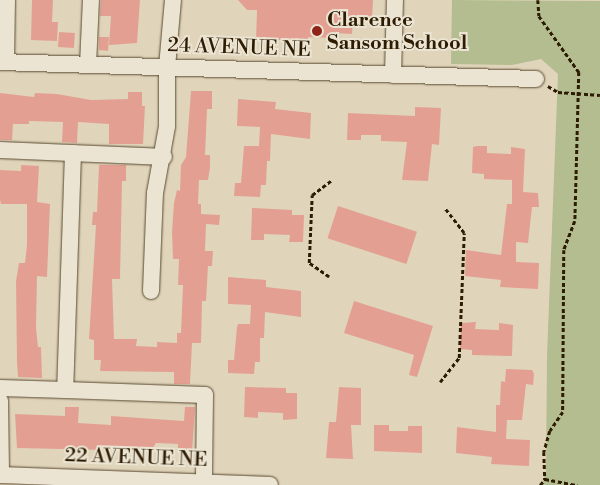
<!DOCTYPE html>
<style>
body{margin:0}
#map{position:relative;width:600px;height:485px;overflow:hidden;background:#e0d5bb;font-family:"Libre Bodoni",serif}
div>[style]{position:absolute}
.green>*{inset:0;background:#b3bd8f}
.building>*{inset:0;background:#e3a092;transform-origin:0 0}
.path>*{height:2.5px;margin-top:-1.25px;transform-origin:0;background:repeating-linear-gradient(90deg,#2e1c02 0 4px,transparent 0 6.5px)}
.roads{filter:drop-shadow(0 0 1px #5a4a30) drop-shadow(0 0 1px #5a4a30)}
.minor>*{height:16px;margin:-8px;padding:0 8px;transform-origin:8px;border-radius:8px;background:#ebe4d3}
.dots>*{width:14px;height:14px;translate:-50% -50%;box-sizing:border-box;border:2px solid #ebe4d3;border-radius:50%}
span{translate:-50% -50%;white-space:nowrap;text-align:center;line-height:1.15;-webkit-text-stroke:4px #ebe4d3;paint-order:stroke}
.poi-label{font-size:20px;color:#2e1c02;font-weight:700}
.left{translate:0 -50%;text-align:left}
.street-label{font-size:20px;color:#2e1c02}
</style>
<div id="map">
<div class="green">
<i style="clip-path:polygon(452px 0,600px 1px,600px 485px,541px 485px,546px 471px,547px 356px,558px 74px,541px 59px,512px 65px,451px 64px)"></i>
</div>
<div class="building">
<i style="clip-path:polygon(32px 0,53px 0,52px 22px,58px 22px,57px 41px,31px 40px)"></i>
<i style="clip-path:polygon(101px 0,140px 0,137px 43px,109px 45px,111px 16px,100px 16px)"></i>
<i style="clip-path:polygon(238px 0,373px 0,372px 19px,353px 18px,352px 34px,333px 33px,333px 38px,308px 37px,308px 41px,256px 39px,257px 10px,247px 10px)"></i>
<i style="left:59px;top:32px;width:16px;height:15px;rotate:4deg"></i>
<i style="clip-path:polygon(99px 37px,109px 37px,108px 51px,99px 50px)"></i>
<i style="clip-path:polygon(191px 91px,212px 91px,212px 109px,207px 109px,205px 155px,210px 155px,210px 168px,208px 180px,199px 180px,198px 204px,201px 204px,201px 214px,220px 215px,219px 225px,206px 224px,205px 251px,213px 251px,212px 266px,208px 266px,206px 301px,202px 301px,201px 343px,192px 343px,190px 384px,174px 384px,174px 372px,100px 371px,101px 360px,94px 360px,94px 340px,89px 339px,96px 225px,92px 225px,93px 212px,97px 212px,99px 165px,126px 165px,126px 181px,122px 181px,120px 279px,112px 279px,114px 339px,137px 339px,136px 346px,157px 347px,157px 342px,177px 343px,177px 333px,181px 333px,183px 285px,178px 285px,179px 259px,173px 259px,172px 232px,174px 203px,177px 190px,180px 191px,181px 165px,186px 157px)"></i>
<i style="clip-path:polygon(128px 92px,142px 92px,142px 106px,145px 106px,143px 144px,109px 144px,109px 124px,78px 122px,77px 143px,62px 142px,63px 122px,29px 121px,29px 124px,13px 124px,12px 140px,0 140px,0 93px,34px 97px,35px 93px,57px 94px,91px 100px,128px 99px)"></i>
<i style="clip-path:polygon(238px 99px,276px 102px,275px 109px,311px 113px,310px 139px,271px 134px,270px 161px,267px 161px,266px 185px,261px 185px,260px 197px,234px 196px,235px 183px,241px 183px,244px 146px,259px 146px,260px 127px,237px 126px)"></i>
<i style="clip-path:polygon(415px 107px,441px 108px,439px 145px,432px 144px,428px 181px,402px 180px,407px 142px,381px 141px,381px 135px,361px 135px,361px 140px,347px 140px,348px 113px,415px 116px)"></i>
<i style="clip-path:polygon(477px 146px,487px 146px,487px 153px,511px 154px,511px 147px,525px 149px,523px 192px,538px 193px,539px 207px,532px 207px,528px 243px,516px 242px,516px 262px,539px 263px,538px 289px,500px 287px,501px 280px,465px 276px,466px 250px,501px 255px,507px 204px,512px 204px,512px 180px,484px 179px,484px 174px,472px 173px,473px 147px)"></i>
<i style="clip-path:polygon(21px 165px,39px 166px,37px 202px,50px 204px,47px 277px,37px 276px,36px 328px,38px 347px,41px 347px,42px 378px,18px 377px,17px 362px,16px 281px,19px 263px,25px 263px,27px 245px,27px 204px,1px 204px,0 200px,0 170px,21px 171px)"></i>
<i style="left:338px;top:206px;width:83px;height:34px;rotate:18deg"></i>
<i style="clip-path:polygon(252px 208px,292px 210px,292px 215px,304px 215px,303px 242px,289px 242px,290px 235px,264px 234px,264px 240px,251px 240px)"></i>
<i style="clip-path:polygon(228px 277px,266px 280px,266px 287px,301px 291px,301px 317px,265px 312px,264px 338px,260px 338px,260px 362px,255px 362px,254px 374px,228px 373px,228px 360px,234px 360px,237px 327px,238px 324px,250px 324px,251px 305px,228px 304px)"></i>
<i style="clip-path:polygon(354px 301px,433px 326px,417px 377px,409px 375px,414px 355px,344px 333px)"></i>
<i style="clip-path:polygon(476px 322px,475px 329px,499px 330px,499px 323px,513px 325px,512px 356px,472px 355px,472px 350px,460px 349px,461px 323px)"></i>
<i style="clip-path:polygon(506px 369px,532px 370px,534px 374px,533px 385px,526px 384px,522px 420px,507px 420px,506px 439px,530px 440px,529px 466px,491px 464px,492px 457px,456px 453px,457px 427px,496px 432px,496px 405px,500px 405px,501px 381px,505px 382px)"></i>
<i style="clip-path:polygon(245px 387px,286px 388px,286px 393px,297px 393px,297px 419px,283px 420px,283px 413px,258px 412px,258px 418px,244px 417px)"></i>
<i style="clip-path:polygon(339px 387px,361px 388px,361px 425px,351px 425px,353px 459px,326px 458px,329px 422px,336px 422px)"></i>
<i style="clip-path:polygon(65px 407px,79px 407px,78px 423px,111px 425px,111px 416px,184px 421px,185px 407px,195px 407px,192px 452px,178px 452px,178px 444px,156px 443px,151px 451px,17px 448px,15px 414px,65px 416px)"></i>
<i style="clip-path:polygon(374px 425px,389px 425px,389px 431px,408px 431px,408px 426px,422px 426px,422px 453px,374px 451px)"></i>
</div>
<div class="path">
<i style="left:538px;top:0;width:16px;rotate:86deg"></i>
<i style="left:539px;top:16px;width:69px;rotate:54.5deg"></i>
<i style="left:579px;top:72px;width:149px;rotate:91.5deg"></i>
<i style="left:575px;top:221px;width:31px;rotate:111deg"></i>
<i style="left:564px;top:250px;width:162px;rotate:90.4deg"></i>
<i style="left:563px;top:412px;width:23px;rotate:124deg"></i>
<i style="left:550px;top:431px;width:22px;rotate:106deg"></i>
<i style="left:544px;top:452px;width:27px;rotate:88deg"></i>
<i style="left:545px;top:479px;width:33px;rotate:11deg"></i>
<i style="left:548px;top:86px;width:12px;rotate:31deg"></i>
<i style="left:558px;top:92px;width:42px;rotate:4.1deg"></i>
<i style="left:329px;top:277px;width:24px;rotate:-145deg"></i>
<i style="left:309px;top:263px;width:68px;rotate:-87.5deg"></i>
<i style="left:312px;top:195px;width:25px;rotate:-37deg"></i>
<i style="left:440px;top:382px;width:31px;rotate:-52deg"></i>
<i style="left:459px;top:358px;width:125px;rotate:-87.7deg"></i>
<i style="left:464px;top:233px;width:31px;rotate:-128deg"></i>
<i style="left:540px;top:485px;width:8px;rotate:-50deg"></i>
</div>
<div class="roads">
<div class="minor">
<i style="left:0;top:62px;width:536px;rotate:1.82deg"></i>
<i style="left:6px;top:62px;width:62px;rotate:-89.1deg"></i>
<i style="left:88px;top:65px;width:65px;rotate:-87.4deg"></i>
<i style="left:393px;top:75px;width:75px;rotate:-88.5deg"></i>
<i style="left:0;top:150px;width:164px;rotate:2.4deg"></i>
<i style="left:73px;top:153px;width:237px;rotate:91.9deg"></i>
<i style="left:65px;top:390px;width:140px;rotate:2deg"></i>
<i style="left:205px;top:395px;width:87px;rotate:90.7deg"></i>
<i style="left:151px;top:291px;width:98px;rotate:-87.7deg"></i>
<i style="left:155px;top:193px;width:68px;rotate:-79.8deg"></i>
<i style="left:167px;top:126px;width:59px;rotate:-90deg"></i>
<i style="left:167px;top:67px;width:67px;rotate:-84.9deg"></i>
<i style="left:0;top:388px;width:65px;rotate:1.8deg"></i>
<i style="left:0;top:401px;width:74px;rotate:89.2deg"></i>
<i style="left:0;top:475px;width:270px;rotate:2.1deg"></i>
</div>
</div>
<div class="dots">
<i style="left:317px;top:31px;background:#8f2418"></i>
</div>
<div class="poi-label">
<span class="left" style="left:327px;top:32px">Clarence<br>Sansom School</span>
</div>
<div class="street-label">
<span style="left:239px;top:48px;rotate:2deg">24 AVENUE NE</span>
<span style="left:136px;top:458px;rotate:2deg">22 AVENUE NE</span>
</div>
</div>
